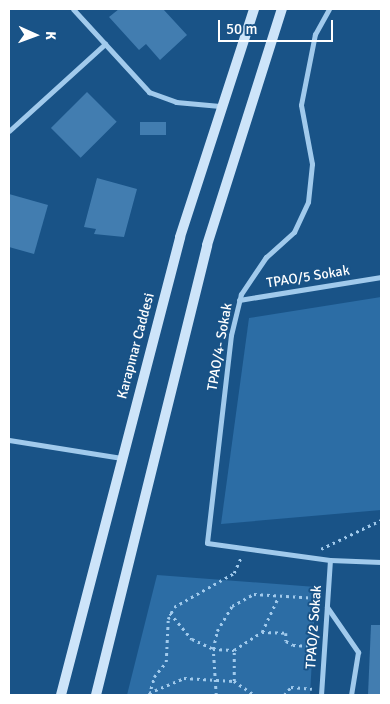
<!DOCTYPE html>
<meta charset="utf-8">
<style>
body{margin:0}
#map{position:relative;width:390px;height:704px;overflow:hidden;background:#195387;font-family:Signika,sans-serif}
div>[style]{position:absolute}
.green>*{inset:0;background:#2c6da5}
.building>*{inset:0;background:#427db0;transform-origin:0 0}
.path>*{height:2.5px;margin-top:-1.25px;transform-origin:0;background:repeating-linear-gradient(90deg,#a1caec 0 2.5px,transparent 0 6.5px)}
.minor>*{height:5px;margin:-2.5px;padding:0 2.5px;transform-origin:2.5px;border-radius:2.5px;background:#a1caec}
.secondary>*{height:10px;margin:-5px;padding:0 5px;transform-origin:5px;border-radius:5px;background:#cde4f9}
span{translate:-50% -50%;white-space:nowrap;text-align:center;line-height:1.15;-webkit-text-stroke:4px #195387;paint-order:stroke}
.street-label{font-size:14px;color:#fff}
.frame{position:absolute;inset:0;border:10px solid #fff;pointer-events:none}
.north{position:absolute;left:10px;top:10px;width:50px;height:50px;-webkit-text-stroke:4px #195387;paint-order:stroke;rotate:92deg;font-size:14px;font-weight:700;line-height:20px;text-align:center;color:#fff}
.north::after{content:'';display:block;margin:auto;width:18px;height:22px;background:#fff;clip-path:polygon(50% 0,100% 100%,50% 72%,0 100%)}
.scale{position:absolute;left:218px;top:20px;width:115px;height:22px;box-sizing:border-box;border:2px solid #fff;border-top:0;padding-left:6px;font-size:15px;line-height:18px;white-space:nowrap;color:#fff;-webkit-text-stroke:4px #195387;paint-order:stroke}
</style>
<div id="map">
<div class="green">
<i style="clip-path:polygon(381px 297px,381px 510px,221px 524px,249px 318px)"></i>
<i style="clip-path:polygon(157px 575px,316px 587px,310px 695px,127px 695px)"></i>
</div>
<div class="building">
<i style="clip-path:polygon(119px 9px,163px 9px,187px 35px,160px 60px,146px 44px,139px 50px,109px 17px)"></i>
<i style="left:87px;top:92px;width:42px;height:51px;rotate:45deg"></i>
<i style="left:140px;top:122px;width:26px;height:13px"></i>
<i style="clip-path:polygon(97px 178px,137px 189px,124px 237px,94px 234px,96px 229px,84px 227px)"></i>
<i style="clip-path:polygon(9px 194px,48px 205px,34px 254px,9px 247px)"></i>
<i style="clip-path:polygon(371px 625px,381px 625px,381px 695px,368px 695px)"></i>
</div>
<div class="path">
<i style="left:321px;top:549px;width:67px;rotate:-25.8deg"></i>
<i style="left:170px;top:613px;width:34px;rotate:50deg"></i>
<i style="left:192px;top:639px;width:23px;rotate:25deg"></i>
<i style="left:213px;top:649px;width:21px;rotate:3deg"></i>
<i style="left:234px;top:650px;width:33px;rotate:-33deg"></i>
<i style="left:262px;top:632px;width:38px;rotate:-65deg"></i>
<i style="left:262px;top:632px;width:24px;rotate:2deg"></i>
<i style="left:286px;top:633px;width:8px;rotate:90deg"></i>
<i style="left:286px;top:641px;width:8px;rotate:30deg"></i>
<i style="left:293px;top:645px;width:22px;rotate:3deg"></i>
<i style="left:234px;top:681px;width:31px;rotate:-90deg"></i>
<i style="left:149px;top:693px;width:38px;rotate:-23deg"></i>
<i style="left:184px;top:678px;width:50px;rotate:3.4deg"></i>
<i style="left:234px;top:681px;width:25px;rotate:34deg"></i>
<i style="left:149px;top:695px;width:19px;rotate:-74deg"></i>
<i style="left:154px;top:677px;width:19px;rotate:-51deg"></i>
<i style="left:166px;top:662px;width:43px;rotate:-87.3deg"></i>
<i style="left:168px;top:619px;width:13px;rotate:-63deg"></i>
<i style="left:174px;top:607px;width:69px;rotate:-29.5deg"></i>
<i style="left:234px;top:573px;width:17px;rotate:-66deg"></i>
<i style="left:216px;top:695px;width:46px;rotate:-93.7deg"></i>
<i style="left:213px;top:649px;width:18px;rotate:-77deg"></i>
<i style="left:217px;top:631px;width:29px;rotate:-59deg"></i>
<i style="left:232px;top:606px;width:25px;rotate:-29deg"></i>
<i style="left:254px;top:594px;width:64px;rotate:3.6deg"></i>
<i style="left:284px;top:695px;width:11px;rotate:-49deg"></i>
<i style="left:291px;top:687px;width:21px;rotate:5deg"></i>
</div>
<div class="minor">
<i style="left:73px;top:9px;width:113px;rotate:47.5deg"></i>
<i style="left:149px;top:92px;width:29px;rotate:20deg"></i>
<i style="left:176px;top:102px;width:44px;rotate:5.2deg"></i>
<i style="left:329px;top:9px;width:29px;rotate:119deg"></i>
<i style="left:315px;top:34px;width:72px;rotate:101.2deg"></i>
<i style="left:301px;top:105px;width:60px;rotate:79.4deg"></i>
<i style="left:312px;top:164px;width:38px;rotate:96deg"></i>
<i style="left:308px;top:202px;width:33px;rotate:115deg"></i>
<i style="left:294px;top:232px;width:38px;rotate:138deg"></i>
<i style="left:266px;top:257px;width:45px;rotate:124deg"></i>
<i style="left:241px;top:294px;width:42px;rotate:103.7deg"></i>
<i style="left:231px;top:335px;width:209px;rotate:96.6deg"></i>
<i style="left:207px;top:543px;width:124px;rotate:7.9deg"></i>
<i style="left:330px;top:560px;width:51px;rotate:2.2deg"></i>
<i style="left:9px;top:131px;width:130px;rotate:-42.2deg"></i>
<i style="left:239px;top:300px;width:144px;rotate:-9.2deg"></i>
<i style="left:9px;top:440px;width:114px;rotate:9.1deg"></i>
<i style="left:327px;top:607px;width:55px;rotate:55.4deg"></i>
<i style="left:358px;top:652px;width:44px;rotate:99.2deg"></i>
<i style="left:321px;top:695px;width:135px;rotate:-86.2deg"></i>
</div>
<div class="secondary">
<i style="left:61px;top:695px;width:473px;rotate:-75.4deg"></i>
<i style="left:180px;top:237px;width:240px;rotate:-72deg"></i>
<i style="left:96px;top:695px;width:463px;rotate:-76.1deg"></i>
<i style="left:207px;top:245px;width:248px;rotate:-72.4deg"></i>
</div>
<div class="street-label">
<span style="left:308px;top:277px;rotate:-9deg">TPAO/5 Sokak</span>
<span style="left:136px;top:346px;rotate:-75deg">Karapınar Caddesi</span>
<span style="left:220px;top:347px;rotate:-80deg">TPAO/4- Sokak</span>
<span style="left:314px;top:627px;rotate:-86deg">TPAO/2 Sokak</span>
</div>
<div class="frame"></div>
<div class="north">K</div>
<div class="scale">50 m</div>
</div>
